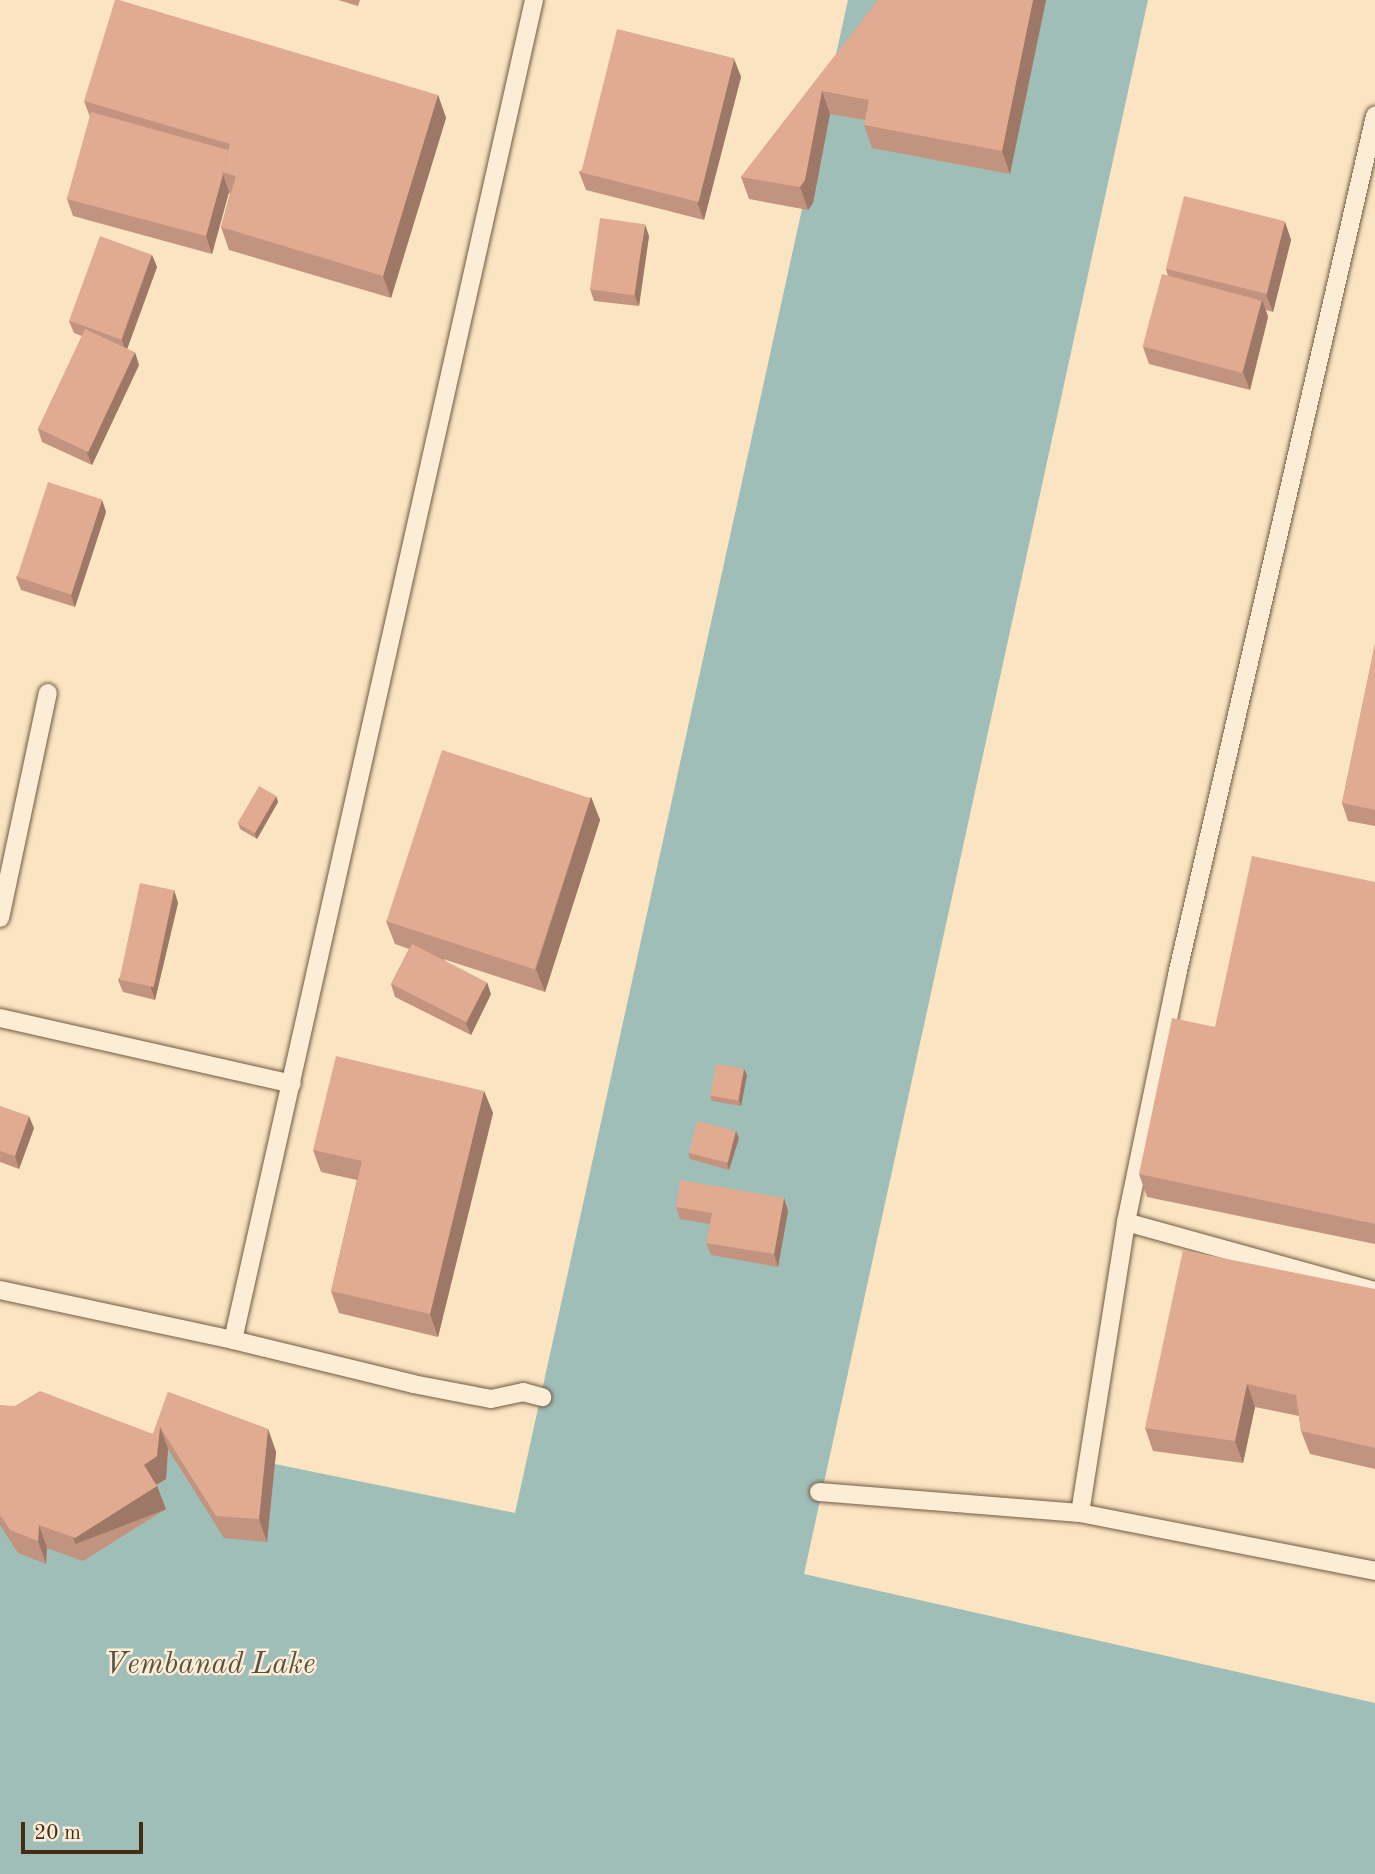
<!DOCTYPE html>
<style>
body{margin:0}
#map{position:relative;width:1375px;height:1874px;overflow:hidden;background:#fae4c2;font-family:"Old Standard TT",serif}
div>[style]{position:absolute}
.water>*{inset:0;background:#9fbeb7}
.roads{filter:drop-shadow(0 0 2px #725a40) drop-shadow(0 0 2px #725a40)}
.lane>*{height:18px;margin:-9px;padding:0 9px;transform-origin:9px;border-radius:9px;background:#fcedd7}
.wall>*{inset:0;background:#c2937e}
.shaded-wall>*{inset:0;background:#9e7866;transform-origin:0 0}
.building>*{inset:0;background:#e1ab92;transform-origin:0 0}
span{translate:-50% -50%;white-space:nowrap;text-align:center;line-height:1.15;-webkit-text-stroke:5px #fcedd7;paint-order:stroke}
.water-label{font-size:30px;color:#5b503e;font-style:italic}
.scale{position:absolute;left:21px;top:1822px;width:122px;height:32px;box-sizing:border-box;border:4px solid #442c15;border-top:0;padding-left:9px;font-size:21px;line-height:24px;white-space:nowrap;color:#442c15;-webkit-text-stroke:5px #fcedd7;paint-order:stroke}
</style>
<div id="map">
<div class="water">
<i style="clip-path:polygon(848px 0,1148px 0,804px 1574px,1375px 1703px,1375px 1874px,0 1874px,0 1408px,515px 1513px)"></i>
</div>
<div class="roads">
<div class="lane">
<i style="left:0;top:918px;width:230px;rotate:-78deg"></i>
<i style="left:0;top:1018px;width:299px;rotate:12.7deg"></i>
<i style="left:1126px;top:1222px;width:258px;rotate:15.5deg"></i>
<i style="left:0;top:1290px;width:238px;rotate:12.1deg"></i>
<i style="left:233px;top:1340px;width:185px;rotate:13.7deg"></i>
<i style="left:413px;top:1384px;width:79px;rotate:10.9deg"></i>
<i style="left:491px;top:1399px;width:33px;rotate:-12deg"></i>
<i style="left:523px;top:1392px;width:20px;rotate:15deg"></i>
<i style="left:233px;top:1340px;width:1373px;rotate:-77.34deg"></i>
<i style="left:819px;top:1492px;width:262px;rotate:4.6deg"></i>
<i style="left:1080px;top:1513px;width:301px;rotate:11.1deg"></i>
<i style="left:1080px;top:1513px;width:295px;rotate:-81deg"></i>
<i style="left:1126px;top:1222px;width:252px;rotate:-78.3deg"></i>
<i style="left:1177px;top:975px;width:882px;rotate:-77.02deg"></i>
</div>
</div>
<div class="wall">
<i style="clip-path:polygon(338px 0,360px 0,358px 6px)"></i>
<i style="clip-path:polygon(878px 0,1046px 0,1010px 174px,872px 148px,864px 125px,865px 120px,830px 114px,813px 203px,808px 210px,749px 199px,741px 177px)"></i>
<i style="clip-path:polygon(734px 59px,741px 77px,704px 220px,586px 190px,579px 172px)"></i>
<i style="clip-path:polygon(438px 95px,446px 118px,391px 298px,229px 250px,221px 227px,230px 194px,229px 192px,212px 254px,73px 216px,67px 199px,90px 117px,84px 101px)"></i>
<i style="clip-path:polygon(1285px 222px,1291px 240px,1273px 312px,1266px 310px,1268px 317px,1250px 390px,1149px 364px,1143px 347px,1168px 276px,1166px 269px)"></i>
<i style="clip-path:polygon(649px 236px,639px 306px,594px 301px,590px 289px)"></i>
<i style="clip-path:polygon(152px 255px,157px 267px,127px 349px,139px 365px,92px 465px,42px 442px,38px 429px,82px 336px,74px 333px,69px 321px)"></i>
<i style="clip-path:polygon(102px 500px,106px 512px,75px 607px,21px 590px,16px 577px)"></i>
<i style="clip-path:polygon(1375px 644px,1375px 826px,1348px 821px,1342px 803px)"></i>
<i style="clip-path:polygon(276px 796px,278px 802px,257px 839px,240px 829px,238px 823px)"></i>
<i style="clip-path:polygon(591px 797px,600px 820px,545px 992px,443px 959px,491px 994px,471px 1035px,395px 997px,391px 984px,409px 949px,395px 944px,386px 921px)"></i>
<i style="clip-path:polygon(1375px 882px,1375px 1244px,1147px 1197px,1139px 1174px,1215px 1027px)"></i>
<i style="clip-path:polygon(174px 890px,178px 903px,155px 1000px,123px 992px,118px 980px)"></i>
<i style="clip-path:polygon(747px 1075px,741px 1106px,712px 1101px,710px 1095px)"></i>
<i style="clip-path:polygon(484px 1091px,493px 1113px,438px 1337px,339px 1313px,331px 1291px,357px 1180px,321px 1172px,313px 1150px)"></i>
<i style="clip-path:polygon(0 1106px,34px 1128px,19px 1169px,0 1162px)"></i>
<i style="clip-path:polygon(739px 1138px,729px 1170px,690px 1159px,688px 1153px)"></i>
<i style="clip-path:polygon(784px 1198px,788px 1211px,778px 1267px,711px 1255px,706px 1243px,710px 1224px,680px 1219px,676px 1207px)"></i>
<i style="clip-path:polygon(1375px 1289px,1375px 1469px,1310px 1454px,1301px 1431px,1299px 1416px,1255px 1407px,1243px 1463px,1153px 1451px,1145px 1428px)"></i>
<i style="clip-path:polygon(168px 1392px,268px 1429px,276px 1452px,267px 1542px,224px 1538px,168px 1449px,166px 1479px,157px 1485px,166px 1509px,83px 1561px,47px 1548px,46px 1564px,18px 1553px,0 1525px,0 1405px,153px 1434px)"></i>
</div>
<div class="shaded-wall">
<i style="clip-path:polygon(1033px 0,1046px 0,1010px 174px,1002px 151px)"></i>
<i style="clip-path:polygon(734px 59px,741px 77px,704px 220px,697px 202px)"></i>
<i style="clip-path:polygon(822px 91px,830px 114px,813px 203px,808px 210px,800px 187px)"></i>
<i style="clip-path:polygon(438px 95px,446px 118px,391px 298px,383px 276px)"></i>
<i style="clip-path:polygon(223px 174px,229px 192px,212px 254px,206px 236px)"></i>
<i style="clip-path:polygon(1285px 222px,1291px 240px,1273px 312px,1266px 294px)"></i>
<i style="clip-path:polygon(645px 224px,649px 236px,639px 306px,634px 294px)"></i>
<i style="clip-path:polygon(152px 255px,157px 267px,126px 352px,122px 340px)"></i>
<i style="clip-path:polygon(1262px 300px,1268px 317px,1250px 390px,1243px 372px)"></i>
<i style="clip-path:polygon(135px 352px,139px 365px,92px 465px,87px 453px)"></i>
<i style="clip-path:polygon(102px 500px,106px 512px,75px 607px,71px 595px)"></i>
<i style="clip-path:polygon(276px 796px,278px 802px,257px 839px,254px 832px)"></i>
<i style="clip-path:polygon(591px 797px,600px 820px,545px 992px,536px 969px)"></i>
<i style="clip-path:polygon(174px 890px,178px 903px,155px 1000px,151px 988px)"></i>
<i style="clip-path:polygon(487px 982px,491px 994px,471px 1035px,466px 1023px)"></i>
<i style="clip-path:polygon(744px 1069px,747px 1075px,741px 1106px,739px 1100px)"></i>
<i style="clip-path:polygon(484px 1091px,493px 1113px,438px 1337px,430px 1314px)"></i>
<i style="clip-path:polygon(29px 1116px,34px 1128px,19px 1169px,15px 1156px)"></i>
<i style="clip-path:polygon(736px 1131px,739px 1138px,729px 1170px,727px 1163px)"></i>
<i style="clip-path:polygon(784px 1198px,788px 1211px,778px 1267px,774px 1254px)"></i>
<i style="clip-path:polygon(1247px 1384px,1255px 1407px,1243px 1463px,1235px 1441px)"></i>
<i style="clip-path:polygon(160px 1427px,168px 1449px,166px 1479px,152px 1487px,144px 1465px)"></i>
<i style="clip-path:polygon(268px 1429px,276px 1452px,267px 1542px,259px 1519px)"></i>
<i style="left:157px;top:1486px;width:25px;height:97px;rotate:69deg"></i>
<i style="clip-path:polygon(39px 1525px,47px 1548px,46px 1564px,38px 1541px)"></i>
</div>
<div class="building">
<i style="clip-path:polygon(115px 0,119px 0,438px 95px,383px 276px,221px 227px,236px 176px,222px 172px,230px 144px,84px 101px)"></i>
<i style="clip-path:polygon(878px 0,1033px 0,1002px 151px,864px 125px,869px 100px,822px 91px,805px 180px,800px 187px,741px 177px)"></i>
<i style="left:617px;top:29px;width:121px;height:148px;rotate:14deg"></i>
<i style="clip-path:polygon(91px 112px,228px 150px,222px 172px,223px 174px,206px 236px,67px 199px)"></i>
<i style="left:1184px;top:196px;width:104px;height:75px;rotate:14deg"></i>
<i style="left:600px;top:218px;width:45px;height:72px;rotate:8deg"></i>
<i style="left:100px;top:236px;width:55px;height:90px;rotate:20deg"></i>
<i style="left:1162px;top:274px;width:103px;height:75px;rotate:15deg"></i>
<i style="left:85px;top:329px;width:55px;height:110px;rotate:25deg"></i>
<i style="left:48px;top:482px;width:57px;height:100px;rotate:18deg"></i>
<i style="clip-path:polygon(1375px 644px,1375px 810px,1342px 803px)"></i>
<i style="left:442px;top:750px;width:156px;height:180px;rotate:18deg"></i>
<i style="left:259px;top:786px;width:20px;height:43px;rotate:30deg"></i>
<i style="clip-path:polygon(1252px 856px,1375px 882px,1375px 1224px,1139px 1174px,1172px 1018px,1215px 1027px)"></i>
<i style="left:140px;top:883px;width:35px;height:99px;rotate:12deg"></i>
<i style="left:412px;top:944px;width:84px;height:45px;rotate:27deg"></i>
<i style="clip-path:polygon(336px 1056px,484px 1091px,430px 1314px,331px 1291px,362px 1161px,313px 1150px)"></i>
<i style="left:716px;top:1064px;width:28px;height:32px;rotate:10deg"></i>
<i style="clip-path:polygon(0 1106px,29px 1116px,15px 1156px,0 1151px)"></i>
<i style="left:697px;top:1121px;width:40px;height:33px;rotate:14deg"></i>
<i style="clip-path:polygon(680px 1180px,784px 1198px,774px 1254px,706px 1243px,712px 1213px,676px 1207px)"></i>
<i style="clip-path:polygon(1183px 1250px,1375px 1289px,1375px 1448px,1301px 1431px,1296px 1395px,1247px 1384px,1235px 1441px,1145px 1428px)"></i>
<i style="clip-path:polygon(40px 1391px,153px 1434px,168px 1392px,268px 1429px,259px 1519px,216px 1516px,160px 1427px,157px 1456px,144px 1465px,157px 1486px,75px 1538px,39px 1525px,38px 1541px,10px 1530px,0 1515px,0 1405px,15px 1406px)"></i>
</div>
<div class="water-label">
<span style="left:210px;top:1665px">Vembanad Lake</span>
</div>
<div class="scale">20 m</div>
</div>
